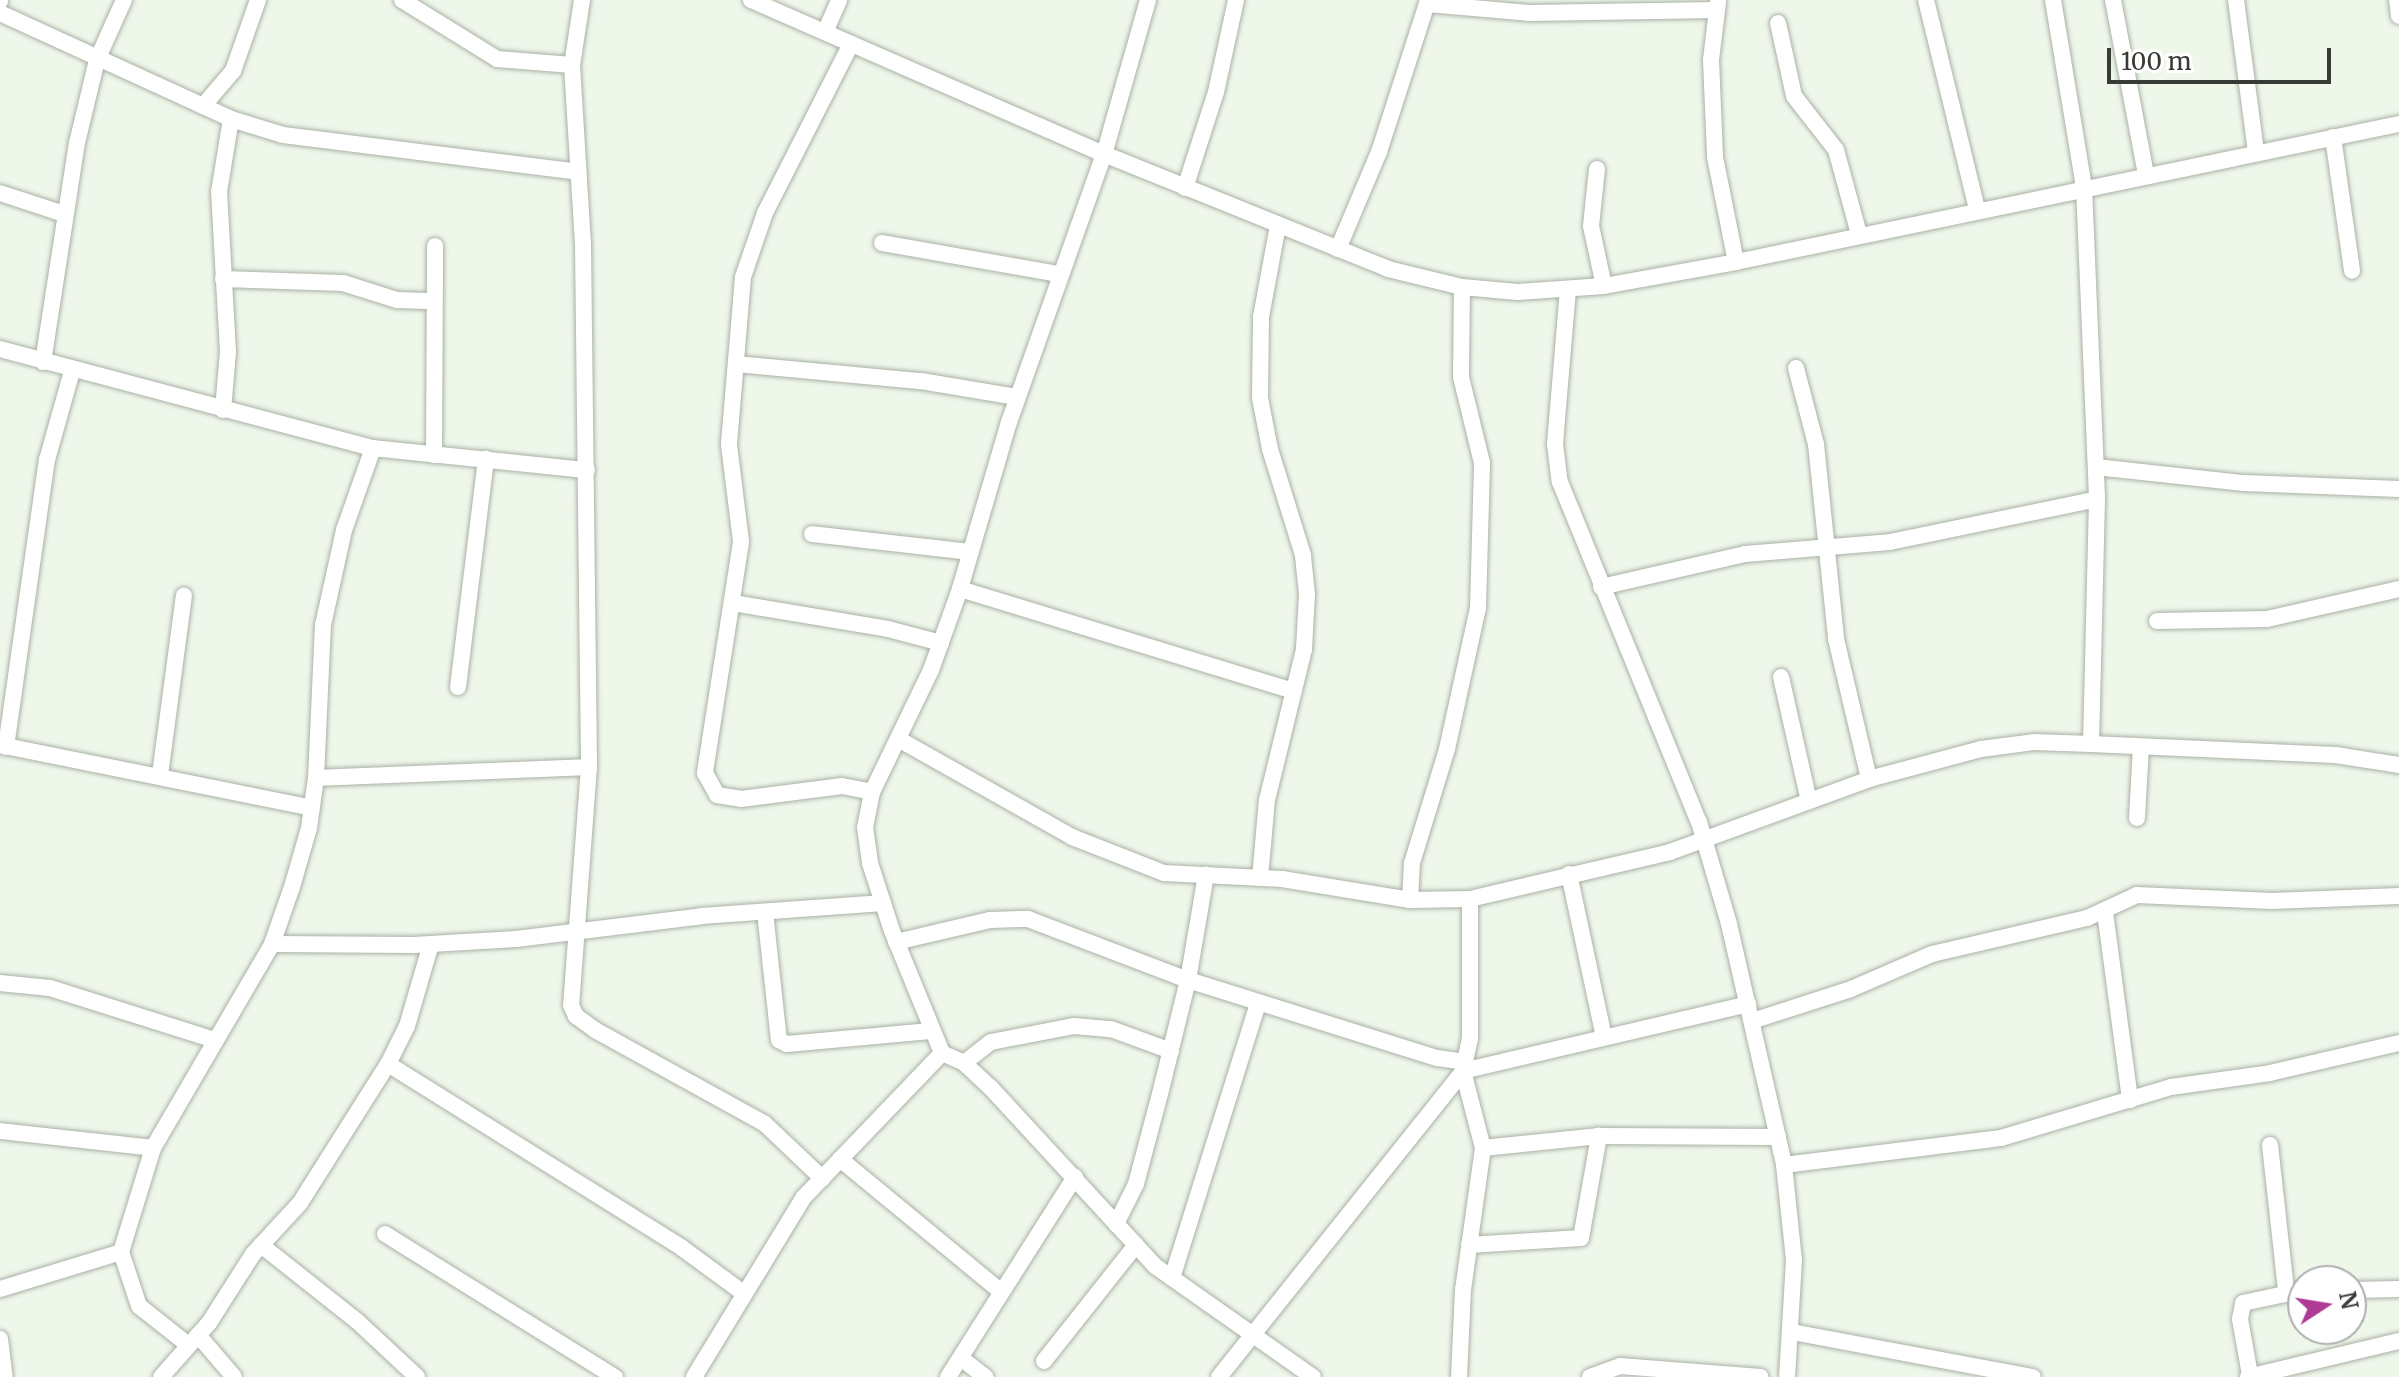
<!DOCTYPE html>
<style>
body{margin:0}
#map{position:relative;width:2399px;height:1377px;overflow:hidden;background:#eff7eb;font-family:Merriweather,serif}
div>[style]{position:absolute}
.roads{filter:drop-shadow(0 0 2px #a9b1a5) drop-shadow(0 0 2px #a9b1a5)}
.minor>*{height:16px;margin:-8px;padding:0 8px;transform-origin:8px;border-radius:8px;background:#fff}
span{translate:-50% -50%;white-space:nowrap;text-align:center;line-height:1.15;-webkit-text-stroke:6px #fff;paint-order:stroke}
.north{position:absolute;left:2287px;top:1265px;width:80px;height:80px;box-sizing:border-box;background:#fff;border:2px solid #afb0ae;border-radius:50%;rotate:78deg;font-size:22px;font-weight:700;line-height:32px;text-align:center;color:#373a35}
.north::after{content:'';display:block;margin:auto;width:28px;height:36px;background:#af3b95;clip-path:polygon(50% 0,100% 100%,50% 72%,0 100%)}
.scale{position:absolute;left:2107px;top:48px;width:224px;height:36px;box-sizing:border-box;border:4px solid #373a35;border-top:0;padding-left:10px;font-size:24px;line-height:28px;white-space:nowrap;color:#373a35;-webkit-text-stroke:6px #fff;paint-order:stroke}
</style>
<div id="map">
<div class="roads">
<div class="minor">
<i style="left:402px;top:0;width:112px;rotate:31.8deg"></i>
<i style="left:497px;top:59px;width:75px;rotate:4.6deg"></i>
<i style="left:582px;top:0;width:66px;rotate:98.7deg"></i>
<i style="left:572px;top:65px;width:179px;rotate:86.5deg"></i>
<i style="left:583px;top:244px;width:523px;rotate:89.34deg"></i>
<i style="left:589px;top:767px;width:239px;rotate:94.3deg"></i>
<i style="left:571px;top:1005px;width:12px;rotate:66deg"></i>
<i style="left:576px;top:1016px;width:24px;rotate:36deg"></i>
<i style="left:595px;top:1030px;width:194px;rotate:28.9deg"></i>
<i style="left:765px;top:1124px;width:79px;rotate:43.5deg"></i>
<i style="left:751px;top:0;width:385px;rotate:23.6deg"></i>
<i style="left:1104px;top:154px;width:306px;rotate:22deg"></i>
<i style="left:1388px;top:269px;width:76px;rotate:13.7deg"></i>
<i style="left:1462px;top:287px;width:56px;rotate:5.1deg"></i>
<i style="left:1518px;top:292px;width:86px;rotate:-4deg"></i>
<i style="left:1604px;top:286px;width:134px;rotate:-10.3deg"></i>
<i style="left:1736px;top:262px;width:677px;rotate:-11.76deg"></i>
<i style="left:1148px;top:0;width:160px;rotate:105.9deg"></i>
<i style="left:1104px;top:154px;width:284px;rotate:109.5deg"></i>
<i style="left:1009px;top:422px;width:174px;rotate:106.4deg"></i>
<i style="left:960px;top:589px;width:86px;rotate:109.7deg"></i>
<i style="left:931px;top:670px;width:136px;rotate:115.8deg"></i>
<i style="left:872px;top:792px;width:36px;rotate:101deg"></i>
<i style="left:865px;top:827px;width:36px;rotate:82deg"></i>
<i style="left:870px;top:863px;width:71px;rotate:72.1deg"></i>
<i style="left:892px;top:931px;width:132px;rotate:67.7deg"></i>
<i style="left:942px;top:1053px;width:24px;rotate:24deg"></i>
<i style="left:964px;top:1063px;width:35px;rotate:43deg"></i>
<i style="left:990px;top:1087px;width:243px;rotate:47.3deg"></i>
<i style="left:1155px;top:1266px;width:193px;rotate:35.1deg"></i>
<i style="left:1926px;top:0;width:216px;rotate:76.3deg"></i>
<i style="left:2053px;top:0;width:190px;rotate:80.6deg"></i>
<i style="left:2084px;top:187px;width:312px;rotate:87.6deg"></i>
<i style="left:2097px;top:499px;width:245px;rotate:91.4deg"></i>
<i style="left:2113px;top:0;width:178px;rotate:79.3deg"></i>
<i style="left:2236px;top:0;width:153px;rotate:82.5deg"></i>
<i style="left:2397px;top:0;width:16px;rotate:83deg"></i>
<i style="left:0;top:1px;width:1px;rotate:-90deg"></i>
<i style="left:1718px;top:2px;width:58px;rotate:96.9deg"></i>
<i style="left:1711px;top:60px;width:97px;rotate:87.6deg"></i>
<i style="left:1715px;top:157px;width:107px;rotate:78.7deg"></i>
<i style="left:1427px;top:4px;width:102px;rotate:5deg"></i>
<i style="left:1529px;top:13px;width:188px;rotate:-0.9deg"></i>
<i style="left:0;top:13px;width:254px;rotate:24.6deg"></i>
<i style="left:231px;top:119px;width:54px;rotate:17.1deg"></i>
<i style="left:283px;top:135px;width:297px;rotate:7.1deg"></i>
<i style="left:1778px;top:23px;width:75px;rotate:77.6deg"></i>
<i style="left:1794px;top:96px;width:68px;rotate:52.1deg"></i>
<i style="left:1836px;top:150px;width:87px;rotate:74.7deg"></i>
<i style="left:825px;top:32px;width:35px;rotate:-66deg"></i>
<i style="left:851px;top:44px;width:190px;rotate:117deg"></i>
<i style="left:765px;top:213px;width:68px;rotate:109deg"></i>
<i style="left:743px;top:277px;width:169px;rotate:94.8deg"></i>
<i style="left:729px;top:445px;width:98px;rotate:82.9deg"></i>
<i style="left:741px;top:542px;width:234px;rotate:98.9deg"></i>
<i style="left:705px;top:773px;width:25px;rotate:61deg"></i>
<i style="left:717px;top:795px;width:24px;rotate:9deg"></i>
<i style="left:741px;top:799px;width:102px;rotate:-7.3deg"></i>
<i style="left:842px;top:786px;width:31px;rotate:11deg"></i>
<i style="left:203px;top:106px;width:46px;rotate:-49.4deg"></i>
<i style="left:233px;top:71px;width:75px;rotate:-70.6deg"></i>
<i style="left:2333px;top:137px;width:135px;rotate:81.9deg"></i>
<i style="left:1597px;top:169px;width:57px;rotate:96deg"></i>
<i style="left:1591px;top:226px;width:61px;rotate:77.8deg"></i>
<i style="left:1185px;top:188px;width:101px;rotate:-72.1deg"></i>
<i style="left:1216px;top:92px;width:94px;rotate:-77.7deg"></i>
<i style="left:0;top:193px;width:67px;rotate:18.2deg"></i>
<i style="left:882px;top:243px;width:179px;rotate:10deg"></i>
<i style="left:1338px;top:249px;width:105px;rotate:-67.1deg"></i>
<i style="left:1379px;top:152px;width:160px;rotate:-72.1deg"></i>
<i style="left:223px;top:279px;width:120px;rotate:1.9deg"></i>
<i style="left:343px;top:283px;width:57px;rotate:17.5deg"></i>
<i style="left:397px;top:300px;width:36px;rotate:2deg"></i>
<i style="left:1568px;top:289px;width:156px;rotate:94.8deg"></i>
<i style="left:1555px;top:444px;width:38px;rotate:83deg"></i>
<i style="left:1560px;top:482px;width:367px;rotate:67.8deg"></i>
<i style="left:1699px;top:822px;width:106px;rotate:73.6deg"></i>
<i style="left:1729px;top:924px;width:247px;rotate:77.1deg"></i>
<i style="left:1784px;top:1165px;width:96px;rotate:84deg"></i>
<i style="left:1794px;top:1260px;width:117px;rotate:93.4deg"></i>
<i style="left:0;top:349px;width:386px;rotate:14.9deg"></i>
<i style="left:373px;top:448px;width:215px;rotate:5.9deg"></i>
<i style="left:43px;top:362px;width:222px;rotate:-81.2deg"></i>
<i style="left:77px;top:143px;width:85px;rotate:-76.5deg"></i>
<i style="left:97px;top:60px;width:66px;rotate:-65.8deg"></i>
<i style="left:736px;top:364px;width:186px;rotate:5.3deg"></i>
<i style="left:921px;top:381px;width:97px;rotate:9.5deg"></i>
<i style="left:1796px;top:368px;width:79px;rotate:75.3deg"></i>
<i style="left:1816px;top:444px;width:196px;rotate:84.1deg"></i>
<i style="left:1836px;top:639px;width:144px;rotate:76.7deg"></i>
<i style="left:223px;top:410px;width:58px;rotate:-85.1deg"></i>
<i style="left:228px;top:352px;width:160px;rotate:-93.2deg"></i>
<i style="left:219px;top:192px;width:74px;rotate:-80.7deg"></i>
<i style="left:434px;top:455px;width:209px;rotate:-89.7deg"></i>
<i style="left:2096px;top:467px;width:149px;rotate:6.2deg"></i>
<i style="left:2244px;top:483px;width:155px;rotate:2.2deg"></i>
<i style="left:812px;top:534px;width:158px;rotate:6.5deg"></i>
<i style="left:1601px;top:587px;width:148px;rotate:-12.9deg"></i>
<i style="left:1745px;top:554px;width:145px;rotate:-4.7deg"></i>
<i style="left:1890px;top:542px;width:211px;rotate:-11.7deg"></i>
<i style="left:960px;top:589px;width:348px;rotate:17deg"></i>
<i style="left:733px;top:603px;width:157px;rotate:9.5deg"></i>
<i style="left:888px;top:629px;width:55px;rotate:14.8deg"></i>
<i style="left:2157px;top:621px;width:110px;rotate:-1deg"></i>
<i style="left:2267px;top:619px;width:135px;rotate:-12.8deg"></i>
<i style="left:1781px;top:677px;width:127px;rotate:77.3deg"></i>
<i style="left:458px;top:687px;width:230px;rotate:-83deg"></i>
<i style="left:900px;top:740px;width:197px;rotate:29.4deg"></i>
<i style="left:1072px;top:837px;width:99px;rotate:21.4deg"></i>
<i style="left:1164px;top:873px;width:118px;rotate:2.9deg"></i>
<i style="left:1282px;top:879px;width:130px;rotate:9.3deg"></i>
<i style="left:1410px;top:900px;width:60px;rotate:-1deg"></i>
<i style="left:1470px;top:899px;width:205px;rotate:-13.2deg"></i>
<i style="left:1670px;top:852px;width:212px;rotate:-20.1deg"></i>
<i style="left:1869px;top:779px;width:116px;rotate:-15deg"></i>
<i style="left:1981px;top:749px;width:53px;rotate:-7.5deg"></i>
<i style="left:2034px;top:742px;width:57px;rotate:2deg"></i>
<i style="left:2091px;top:744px;width:245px;rotate:2.6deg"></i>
<i style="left:2336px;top:755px;width:64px;rotate:9deg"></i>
<i style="left:0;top:745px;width:318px;rotate:11.4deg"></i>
<i style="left:6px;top:747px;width:290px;rotate:-81.9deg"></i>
<i style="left:47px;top:460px;width:92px;rotate:-74.3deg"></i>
<i style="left:160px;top:775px;width:181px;rotate:-82.4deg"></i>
<i style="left:316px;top:778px;width:273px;rotate:-2.3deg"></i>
<i style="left:2137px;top:818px;width:71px;rotate:-86.8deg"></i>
<i style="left:1569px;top:874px;width:167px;rotate:77.9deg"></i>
<i style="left:1260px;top:878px;width:78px;rotate:-84.9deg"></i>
<i style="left:1267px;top:800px;width:155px;rotate:-76.2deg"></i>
<i style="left:1304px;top:649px;width:55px;rotate:-86.9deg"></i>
<i style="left:1307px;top:594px;width:39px;rotate:-96deg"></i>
<i style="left:1303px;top:555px;width:111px;rotate:-107.3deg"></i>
<i style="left:1270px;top:449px;width:52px;rotate:-101.1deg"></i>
<i style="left:1260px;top:398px;width:81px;rotate:-89.3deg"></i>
<i style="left:1261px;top:317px;width:94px;rotate:-79.5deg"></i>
<i style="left:1410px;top:900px;width:37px;rotate:-87deg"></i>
<i style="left:1412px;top:863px;width:119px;rotate:-72.9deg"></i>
<i style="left:1447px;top:749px;width:144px;rotate:-77.6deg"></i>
<i style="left:1478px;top:608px;width:145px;rotate:-88.4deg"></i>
<i style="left:1482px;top:463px;width:89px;rotate:-103.7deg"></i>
<i style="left:1461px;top:377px;width:90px;rotate:-89.4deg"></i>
<i style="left:765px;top:912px;width:129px;rotate:83.8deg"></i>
<i style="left:779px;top:1040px;width:9px;rotate:27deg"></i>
<i style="left:787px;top:1044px;width:144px;rotate:-5.2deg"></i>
<i style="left:2105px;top:912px;width:190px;rotate:82.4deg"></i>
<i style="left:896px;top:942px;width:97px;rotate:-13.2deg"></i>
<i style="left:990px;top:920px;width:38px;rotate:-2deg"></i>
<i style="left:1028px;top:919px;width:171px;rotate:20.9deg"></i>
<i style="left:1188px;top:980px;width:261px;rotate:17.4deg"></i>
<i style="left:1437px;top:1058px;width:28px;rotate:8deg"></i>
<i style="left:272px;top:944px;width:142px;rotate:0.4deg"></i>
<i style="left:414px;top:945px;width:102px;rotate:-3.4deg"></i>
<i style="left:516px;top:939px;width:187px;rotate:-7deg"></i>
<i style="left:702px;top:916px;width:181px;rotate:-4.1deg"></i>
<i style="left:0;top:983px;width:50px;rotate:5.7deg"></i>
<i style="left:50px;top:988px;width:173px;rotate:17.5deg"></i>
<i style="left:1752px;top:1021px;width:104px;rotate:-17.9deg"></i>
<i style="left:1851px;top:989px;width:88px;rotate:-23.4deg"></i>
<i style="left:1932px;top:954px;width:159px;rotate:-13.1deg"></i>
<i style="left:2087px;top:918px;width:55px;rotate:-24.7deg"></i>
<i style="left:2137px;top:895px;width:135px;rotate:2.5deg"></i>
<i style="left:2272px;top:901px;width:127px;rotate:-2.3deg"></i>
<i style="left:964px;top:1063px;width:34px;rotate:-38deg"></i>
<i style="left:991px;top:1042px;width:85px;rotate:-10.9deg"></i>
<i style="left:1074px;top:1026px;width:37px;rotate:5deg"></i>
<i style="left:1111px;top:1029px;width:64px;rotate:20.1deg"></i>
<i style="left:388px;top:1064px;width:347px;rotate:32deg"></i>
<i style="left:682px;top:1248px;width:74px;rotate:36.3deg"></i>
<i style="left:0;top:1131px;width:154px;rotate:6.3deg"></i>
<i style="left:2270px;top:1145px;width:146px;rotate:83.7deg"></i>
<i style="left:1483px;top:1148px;width:117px;rotate:-5.9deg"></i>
<i style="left:1599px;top:1136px;width:179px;rotate:0.3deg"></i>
<i style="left:840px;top:1159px;width:207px;rotate:39.5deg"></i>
<i style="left:1784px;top:1165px;width:219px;rotate:-7.1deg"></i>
<i style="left:2001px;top:1138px;width:177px;rotate:-16.7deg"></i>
<i style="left:2171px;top:1087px;width:100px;rotate:-8deg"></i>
<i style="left:2270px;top:1073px;width:132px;rotate:-13.1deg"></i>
<i style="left:1116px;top:1224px;width:45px;rotate:-63.4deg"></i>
<i style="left:1136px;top:1184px;width:93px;rotate:-75.1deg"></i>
<i style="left:1160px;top:1094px;width:117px;rotate:-76.2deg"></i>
<i style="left:1188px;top:980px;width:107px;rotate:-80.3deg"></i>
<i style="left:385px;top:1234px;width:271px;rotate:31.9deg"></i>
<i style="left:261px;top:1245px;width:122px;rotate:38.4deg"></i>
<i style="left:357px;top:1321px;width:82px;rotate:43deg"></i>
<i style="left:1469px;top:1245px;width:112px;rotate:-3.6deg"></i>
<i style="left:1581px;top:1238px;width:104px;rotate:-80deg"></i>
<i style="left:1172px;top:1278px;width:288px;rotate:-72.6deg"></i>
<i style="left:0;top:1289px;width:127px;rotate:-17deg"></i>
<i style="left:2351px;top:1290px;width:48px;rotate:-1.2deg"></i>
<i style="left:1792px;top:1332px;width:245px;rotate:10.6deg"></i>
<i style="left:198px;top:1335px;width:55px;rotate:49.4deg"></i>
<i style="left:0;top:1339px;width:38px;rotate:83deg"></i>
<i style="left:187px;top:1344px;width:61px;rotate:-141.6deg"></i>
<i style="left:139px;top:1306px;width:57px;rotate:-108.4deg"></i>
<i style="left:121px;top:1252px;width:109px;rotate:-72.9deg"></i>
<i style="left:153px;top:1148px;width:236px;rotate:-59.7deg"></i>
<i style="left:272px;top:944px;width:60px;rotate:-70.7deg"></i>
<i style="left:292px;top:887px;width:61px;rotate:-73.9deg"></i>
<i style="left:309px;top:828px;width:50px;rotate:-82deg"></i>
<i style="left:316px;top:778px;width:153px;rotate:-87.4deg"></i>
<i style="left:323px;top:625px;width:97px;rotate:-77.5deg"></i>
<i style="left:344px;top:530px;width:87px;rotate:-70.5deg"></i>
<i style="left:961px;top:1358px;width:31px;rotate:38deg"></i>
<i style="left:1044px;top:1361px;width:148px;rotate:-51.6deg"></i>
<i style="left:2250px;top:1375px;width:57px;rotate:-100.1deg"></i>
<i style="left:2240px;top:1319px;width:16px;rotate:-79deg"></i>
<i style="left:2243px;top:1303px;width:61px;rotate:-12.2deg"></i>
<i style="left:161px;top:1377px;width:72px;rotate:-48.4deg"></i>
<i style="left:209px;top:1323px;width:82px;rotate:-57.5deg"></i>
<i style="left:253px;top:1254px;width:69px;rotate:-47.3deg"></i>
<i style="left:300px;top:1203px;width:165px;rotate:-57.7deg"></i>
<i style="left:388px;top:1064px;width:42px;rotate:-63.4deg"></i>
<i style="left:407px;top:1026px;width:85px;rotate:-73.7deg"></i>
<i style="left:694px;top:1377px;width:211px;rotate:-58.6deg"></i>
<i style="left:804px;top:1197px;width:199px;rotate:-46.2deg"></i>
<i style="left:948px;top:1377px;width:237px;rotate:-57.6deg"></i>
<i style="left:1219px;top:1377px;width:391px;rotate:-51.4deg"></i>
<i style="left:1463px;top:1071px;width:293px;rotate:-13.2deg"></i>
<i style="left:1459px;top:1377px;width:87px;rotate:-87.4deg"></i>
<i style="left:1463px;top:1290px;width:143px;rotate:-82deg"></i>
<i style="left:1483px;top:1148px;width:80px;rotate:-104.6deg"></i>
<i style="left:1463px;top:1071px;width:33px;rotate:-78deg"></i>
<i style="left:1470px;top:1039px;width:140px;rotate:-90deg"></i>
<i style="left:1590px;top:1377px;width:32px;rotate:-20deg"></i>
<i style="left:1620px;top:1366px;width:141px;rotate:4.5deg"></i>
<i style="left:2248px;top:1377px;width:155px;rotate:-13.4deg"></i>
</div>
</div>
<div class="north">N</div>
<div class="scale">100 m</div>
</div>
